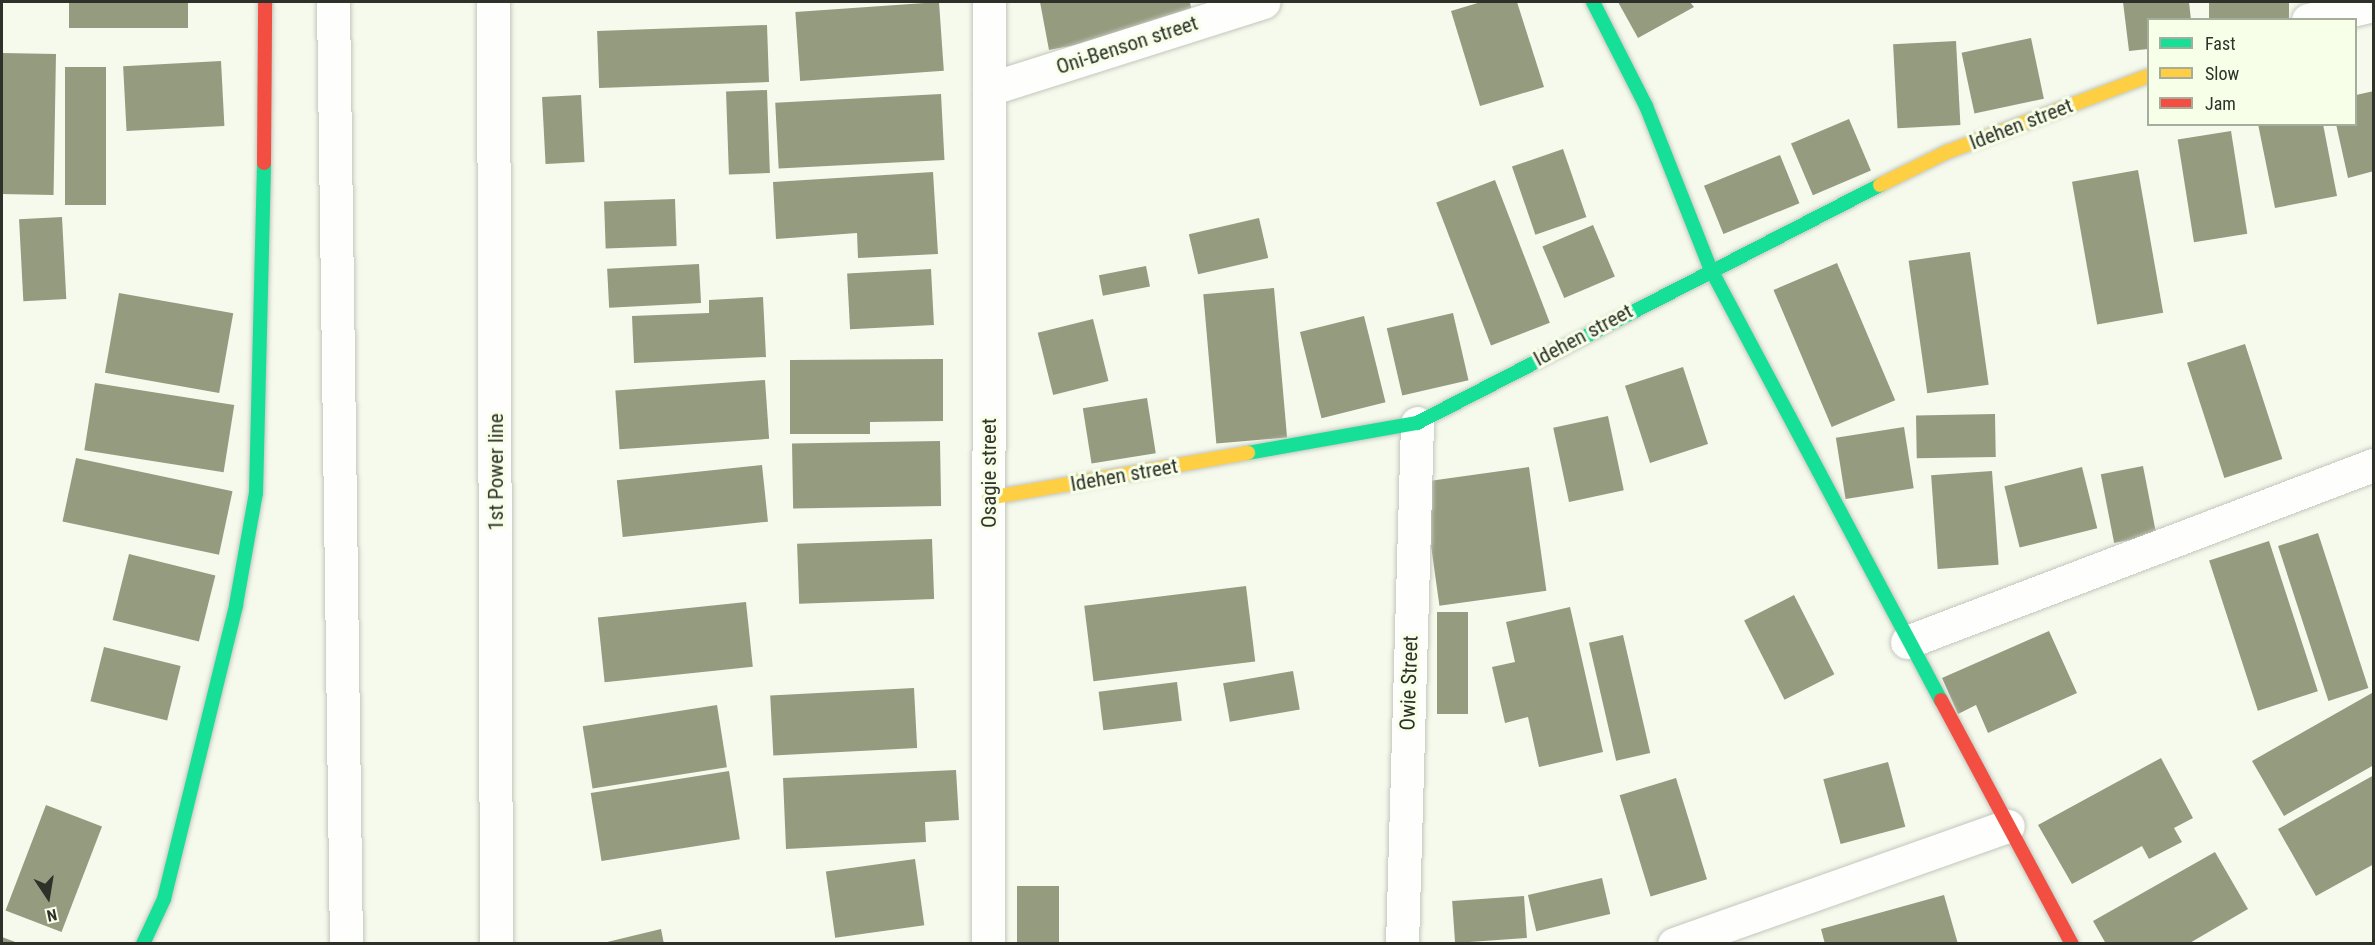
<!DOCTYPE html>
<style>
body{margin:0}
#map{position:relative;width:2375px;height:945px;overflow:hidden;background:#f6faed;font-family:"Roboto Condensed",sans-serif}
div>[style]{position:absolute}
.building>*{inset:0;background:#959b7f;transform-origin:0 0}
.roads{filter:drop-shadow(0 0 2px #c3c6bc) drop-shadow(0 0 2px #c3c6bc)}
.street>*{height:33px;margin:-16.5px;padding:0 16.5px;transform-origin:16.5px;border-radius:16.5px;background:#fefefc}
.fast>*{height:14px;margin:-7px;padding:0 7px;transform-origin:7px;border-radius:7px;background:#16e098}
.slow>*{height:14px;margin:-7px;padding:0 7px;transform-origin:7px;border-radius:7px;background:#ffcf43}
.jam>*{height:14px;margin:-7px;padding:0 7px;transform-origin:7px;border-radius:7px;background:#f24e42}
span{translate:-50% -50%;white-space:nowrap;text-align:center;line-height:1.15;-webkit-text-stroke:6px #f7ffe8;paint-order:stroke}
.street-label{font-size:21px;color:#2e3129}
.frame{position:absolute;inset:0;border:3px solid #2e3129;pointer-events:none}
.legend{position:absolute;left:2147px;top:18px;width:210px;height:108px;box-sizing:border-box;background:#f7ffe8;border:2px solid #a7ad9c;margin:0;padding:8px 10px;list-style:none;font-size:18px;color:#2e3129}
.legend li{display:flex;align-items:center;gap:12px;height:30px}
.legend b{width:30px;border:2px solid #a7ad9c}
.north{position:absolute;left:18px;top:867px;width:60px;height:60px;-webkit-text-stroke:4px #f7ffe8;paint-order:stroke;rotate:168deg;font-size:16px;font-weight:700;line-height:24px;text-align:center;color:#2e3129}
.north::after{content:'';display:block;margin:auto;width:21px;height:27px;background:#2e3129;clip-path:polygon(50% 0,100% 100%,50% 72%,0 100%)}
</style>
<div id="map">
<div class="building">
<i style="left:69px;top:2px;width:119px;height:26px"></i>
<i style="left:939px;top:2px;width:69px;height:144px;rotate:86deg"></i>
<i style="clip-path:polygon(1040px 2px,1190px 2px,1194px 23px,1049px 50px)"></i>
<i style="clip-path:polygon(1481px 2px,1517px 2px,1544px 87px,1480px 106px,1451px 11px)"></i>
<i style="clip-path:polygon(1618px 2px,1690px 2px,1694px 7px,1638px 38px)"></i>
<i style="clip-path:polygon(2123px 2px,2189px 2px,2191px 20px,2148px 20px,2148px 49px,2129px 51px)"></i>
<i style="left:2209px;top:2px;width:80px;height:18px"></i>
<i style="left:767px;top:25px;width:57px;height:170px;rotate:88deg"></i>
<i style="left:2031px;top:38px;width:62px;height:71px;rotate:78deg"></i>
<i style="left:1956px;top:41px;width:84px;height:63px;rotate:87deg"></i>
<i style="left:2px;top:53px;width:54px;height:141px;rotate:1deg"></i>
<i style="left:221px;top:61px;width:65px;height:98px;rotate:87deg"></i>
<i style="left:65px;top:67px;width:41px;height:138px"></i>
<i style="left:767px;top:90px;width:83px;height:41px;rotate:88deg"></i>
<i style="clip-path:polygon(2374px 91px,2374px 171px,2348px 178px,2336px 124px,2356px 124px,2356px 95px)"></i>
<i style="left:941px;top:94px;width:66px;height:166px;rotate:87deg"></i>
<i style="left:581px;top:95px;width:67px;height:39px;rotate:87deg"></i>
<i style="left:1849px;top:119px;width:56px;height:63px;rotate:67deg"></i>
<i style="clip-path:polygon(2258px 124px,2323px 124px,2337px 196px,2275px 208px)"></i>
<i style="left:2231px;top:131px;width:104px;height:54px;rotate:81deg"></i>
<i style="left:1563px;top:149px;width:72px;height:54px;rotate:71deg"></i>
<i style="left:1780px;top:155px;width:52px;height:82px;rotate:68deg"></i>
<i style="left:2138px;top:170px;width:145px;height:67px;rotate:80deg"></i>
<i style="clip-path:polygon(933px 172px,938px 254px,858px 258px,857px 233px,776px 239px,773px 182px)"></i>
<i style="left:1495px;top:180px;width:153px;height:63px;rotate:69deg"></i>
<i style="left:675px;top:199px;width:47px;height:71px;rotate:88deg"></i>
<i style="left:62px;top:217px;width:82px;height:43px;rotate:87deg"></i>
<i style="left:1259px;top:218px;width:41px;height:72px;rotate:77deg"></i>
<i style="left:1593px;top:225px;width:56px;height:55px;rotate:67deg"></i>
<i style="left:1970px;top:252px;width:134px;height:62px;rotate:82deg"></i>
<i style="left:1837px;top:263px;width:149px;height:69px;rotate:67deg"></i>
<i style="left:699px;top:264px;width:39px;height:92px;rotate:87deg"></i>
<i style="left:1146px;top:266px;width:21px;height:48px;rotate:79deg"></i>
<i style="left:931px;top:269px;width:56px;height:84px;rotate:87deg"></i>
<i style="left:1274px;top:288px;width:150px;height:71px;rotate:85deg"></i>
<i style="left:119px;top:293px;width:116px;height:81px;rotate:10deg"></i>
<i style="clip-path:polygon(763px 297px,766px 357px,634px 363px,632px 316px,709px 313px,709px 300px)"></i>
<i style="left:1453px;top:313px;width:69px;height:68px;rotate:77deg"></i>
<i style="left:1364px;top:316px;width:89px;height:66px;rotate:76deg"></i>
<i style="left:1093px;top:319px;width:64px;height:57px;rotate:76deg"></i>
<i style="left:2245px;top:344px;width:121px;height:61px;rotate:72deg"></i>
<i style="clip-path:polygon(943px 359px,943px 421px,870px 422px,870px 434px,790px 434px,790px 360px)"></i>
<i style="left:1683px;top:367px;width:81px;height:61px;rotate:72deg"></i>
<i style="left:765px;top:380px;width:59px;height:150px;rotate:86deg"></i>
<i style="left:95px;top:383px;width:141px;height:68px;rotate:9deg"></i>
<i style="left:1147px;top:398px;width:56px;height:65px;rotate:81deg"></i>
<i style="left:1995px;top:414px;width:43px;height:79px;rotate:89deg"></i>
<i style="left:1608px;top:416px;width:76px;height:56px;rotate:78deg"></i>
<i style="left:1904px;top:427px;width:62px;height:69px;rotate:81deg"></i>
<i style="left:940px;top:441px;width:65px;height:148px;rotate:89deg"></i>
<i style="left:76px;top:458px;width:160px;height:65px;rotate:12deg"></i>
<i style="left:762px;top:465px;width:57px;height:146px;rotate:84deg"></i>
<i style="left:2143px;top:466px;width:70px;height:43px;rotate:79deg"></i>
<i style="left:1529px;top:467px;width:125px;height:108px;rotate:82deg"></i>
<i style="left:2082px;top:467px;width:63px;height:80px;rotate:76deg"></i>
<i style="left:1992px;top:471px;width:94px;height:61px;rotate:86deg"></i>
<i style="left:2318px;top:533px;width:163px;height:42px;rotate:72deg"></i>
<i style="left:932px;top:539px;width:60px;height:135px;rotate:88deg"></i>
<i style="left:2269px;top:541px;width:158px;height:63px;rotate:72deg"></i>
<i style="left:129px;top:554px;width:89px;height:68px;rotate:14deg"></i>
<i style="left:1246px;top:586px;width:76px;height:163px;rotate:83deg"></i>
<i style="left:1794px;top:595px;width:89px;height:56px;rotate:63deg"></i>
<i style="left:746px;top:602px;width:65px;height:149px;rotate:84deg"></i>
<i style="clip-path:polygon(1570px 607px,1603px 752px,1539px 767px,1528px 717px,1505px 723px,1492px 667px,1515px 662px,1506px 622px)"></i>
<i style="left:1437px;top:612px;width:31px;height:102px"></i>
<i style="clip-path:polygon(2049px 631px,2077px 693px,1988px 733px,1976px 705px,1958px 714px,1942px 678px)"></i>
<i style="left:1623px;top:635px;width:121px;height:35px;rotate:77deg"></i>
<i style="left:104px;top:647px;width:79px;height:56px;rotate:14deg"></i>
<i style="left:1293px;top:671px;width:39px;height:71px;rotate:80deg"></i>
<i style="left:1177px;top:682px;width:39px;height:79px;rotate:83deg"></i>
<i style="left:914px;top:688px;width:60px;height:144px;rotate:87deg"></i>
<i style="clip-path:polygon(2372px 693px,2374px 765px,2284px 816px,2252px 761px)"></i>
<i style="left:717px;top:705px;width:63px;height:136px;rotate:81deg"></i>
<i style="clip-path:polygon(2161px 758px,2193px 818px,2174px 828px,2182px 842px,2149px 859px,2142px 846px,2072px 884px,2038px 825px)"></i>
<i style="left:1888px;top:762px;width:67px;height:67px;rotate:75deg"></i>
<i style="clip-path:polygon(956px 770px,959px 820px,925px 822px,926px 842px,786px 849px,783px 778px)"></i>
<i style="left:729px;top:771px;width:69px;height:140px;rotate:81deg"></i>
<i style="clip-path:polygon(2374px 775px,2374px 864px,2316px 896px,2278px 829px)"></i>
<i style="left:1676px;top:778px;width:106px;height:59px;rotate:73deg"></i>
<i style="left:46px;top:805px;width:60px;height:113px;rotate:21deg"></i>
<i style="clip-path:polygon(2215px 852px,2248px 909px,2188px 944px,2106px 944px,2093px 921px)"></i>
<i style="left:915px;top:859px;width:67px;height:90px;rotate:82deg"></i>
<i style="left:1602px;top:878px;width:37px;height:76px;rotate:77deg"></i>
<i style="left:1017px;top:886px;width:42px;height:58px"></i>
<i style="clip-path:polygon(1944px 895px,1958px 944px,1825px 944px,1821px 929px)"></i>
<i style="left:1524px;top:896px;width:42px;height:72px;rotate:86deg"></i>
<i style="clip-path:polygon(661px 929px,664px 944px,603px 944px,603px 943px)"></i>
<i style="clip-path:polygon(2px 937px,18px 943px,18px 944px,2px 944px)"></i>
</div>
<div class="roads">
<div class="street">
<i style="left:333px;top:2px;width:942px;rotate:89.21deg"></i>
<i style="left:493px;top:2px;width:942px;rotate:89.82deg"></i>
<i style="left:2308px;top:20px;width:68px;rotate:-12.8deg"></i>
<i style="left:989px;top:89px;width:288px;rotate:-17.6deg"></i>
<i style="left:1907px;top:642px;width:499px;rotate:-20.8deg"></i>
<i style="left:988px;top:944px;width:942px;rotate:-89.94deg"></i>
<i style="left:1402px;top:944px;width:521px;rotate:-88.35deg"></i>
<i style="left:1674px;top:944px;width:354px;rotate:-19.5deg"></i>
</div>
<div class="fast">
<i style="left:1593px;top:2px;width:117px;rotate:63deg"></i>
<i style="left:1646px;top:106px;width:174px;rotate:68.4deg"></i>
<i style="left:1710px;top:268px;width:490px;rotate:61.9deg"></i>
<i style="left:1248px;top:453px;width:172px;rotate:-10.1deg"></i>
<i style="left:1417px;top:423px;width:521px;rotate:-27.2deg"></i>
<i style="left:143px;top:944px;width:50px;rotate:-65deg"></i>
<i style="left:164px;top:899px;width:303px;rotate:-76.2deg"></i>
<i style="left:236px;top:605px;width:114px;rotate:-79.9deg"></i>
<i style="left:256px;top:493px;width:330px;rotate:-88.6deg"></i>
</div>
<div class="slow">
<i style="left:1880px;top:185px;width:75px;rotate:-26.2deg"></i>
<i style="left:1947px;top:152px;width:215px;rotate:-20.7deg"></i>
<i style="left:989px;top:498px;width:263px;rotate:-9.9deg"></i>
</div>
<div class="jam">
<i style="left:264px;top:163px;width:161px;rotate:-89.6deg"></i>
<i style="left:1941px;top:700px;width:277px;rotate:61.8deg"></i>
</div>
</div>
<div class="street-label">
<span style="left:1127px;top:45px;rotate:-18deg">Oni-Benson street</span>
<span style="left:2021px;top:124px;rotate:-21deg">Idehen street</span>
<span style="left:1583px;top:335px;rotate:-28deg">Idehen street</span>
<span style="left:496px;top:472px;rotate:-90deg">1st Power line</span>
<span style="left:989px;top:473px;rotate:-90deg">Osagie street</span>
<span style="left:1124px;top:475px;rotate:-10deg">Idehen street</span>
<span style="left:1409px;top:683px;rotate:-88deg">Owie Street</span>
</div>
<div class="frame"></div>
<ul class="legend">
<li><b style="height:8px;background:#16e098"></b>Fast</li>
<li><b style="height:8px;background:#ffcf43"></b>Slow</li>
<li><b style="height:8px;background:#f24e42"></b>Jam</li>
</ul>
<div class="north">N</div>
</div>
